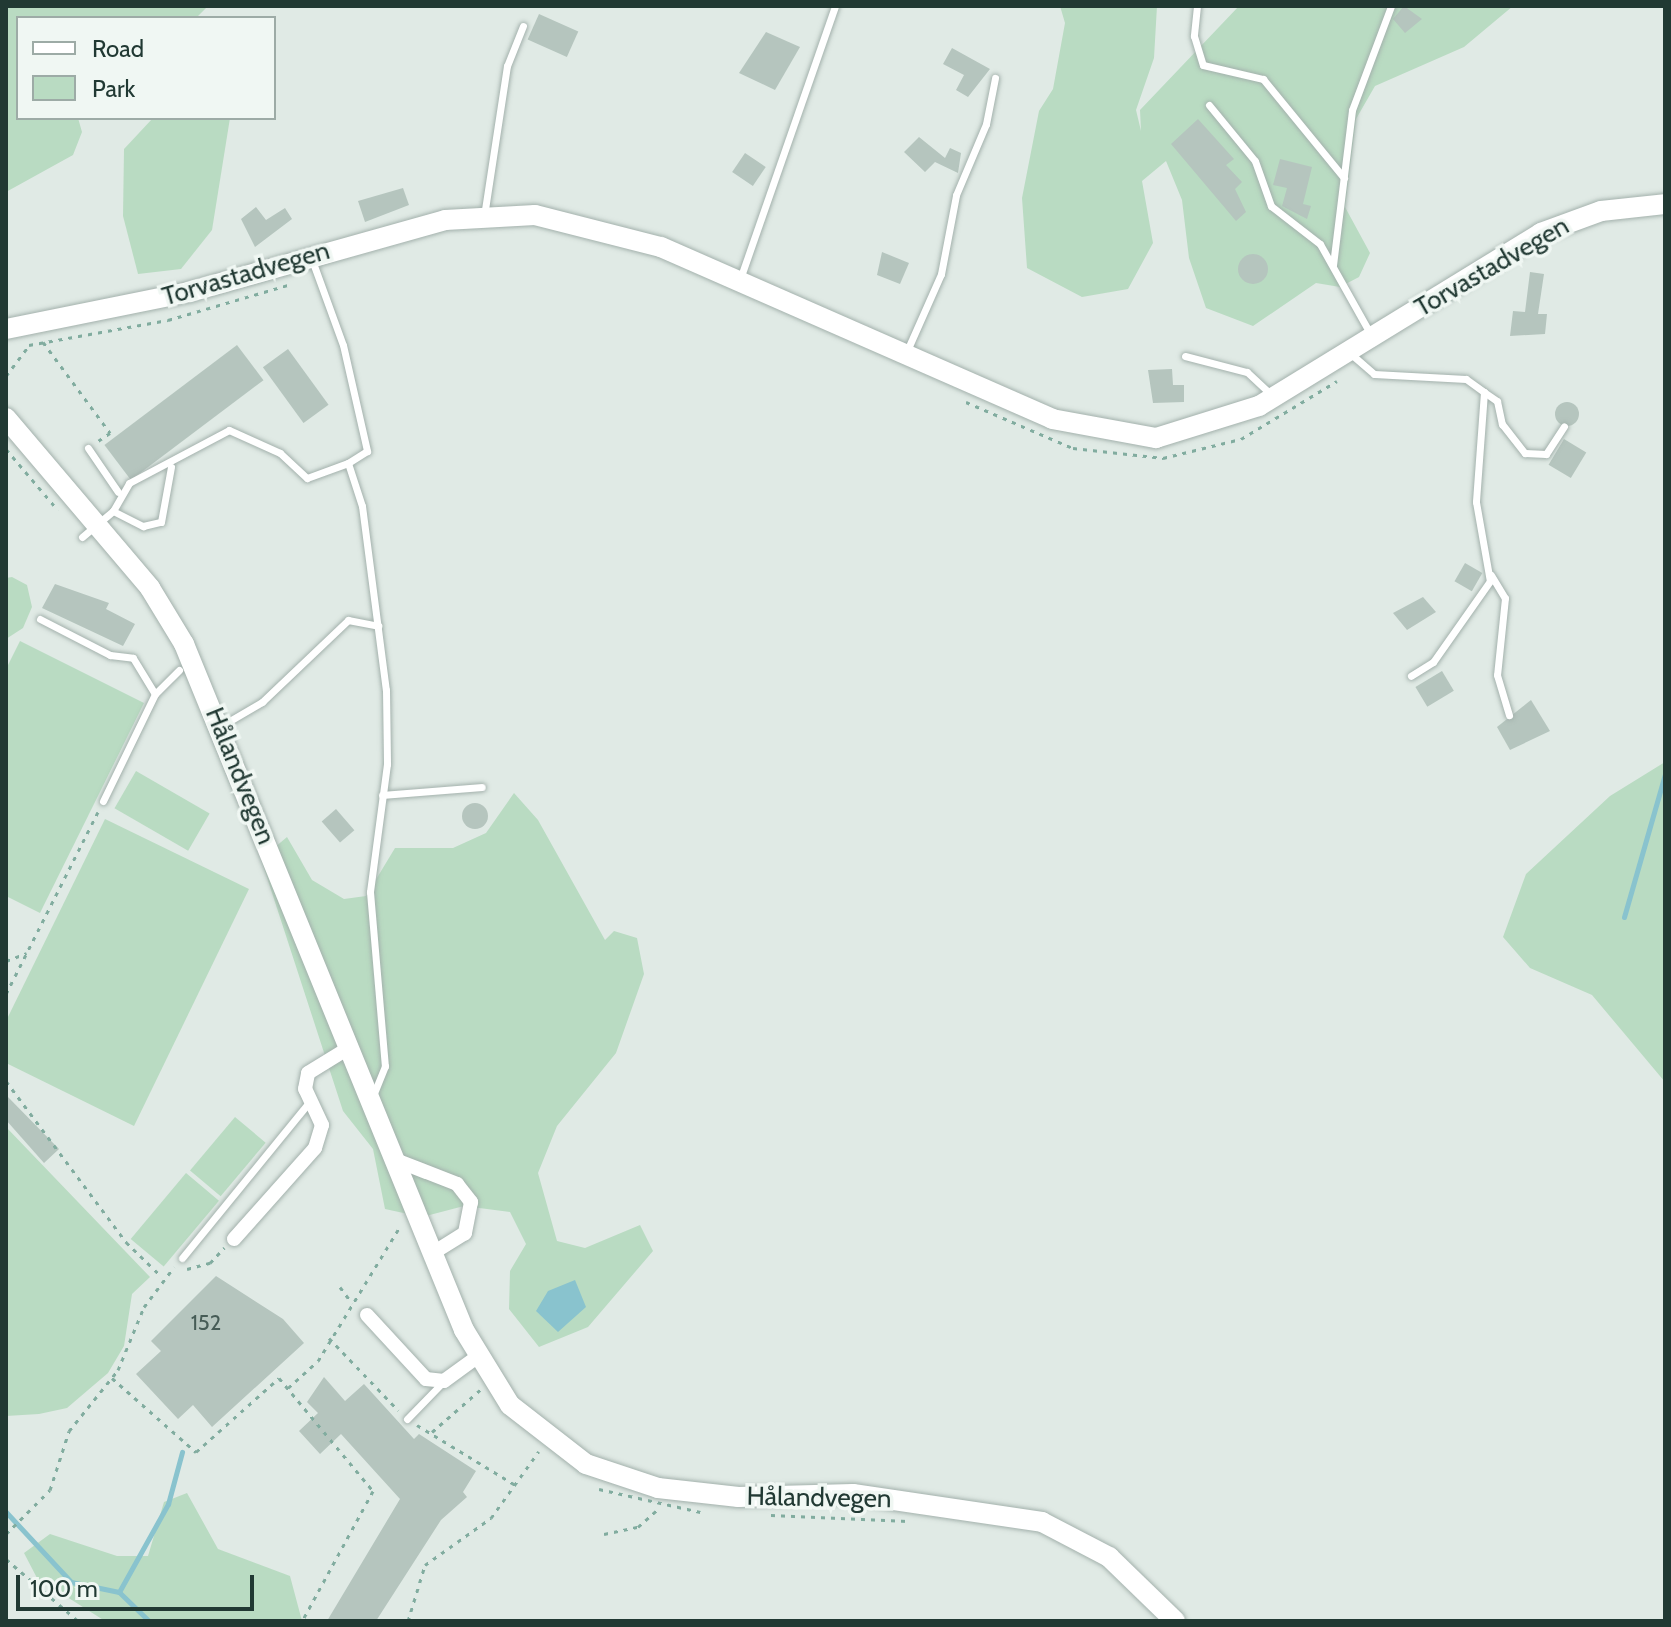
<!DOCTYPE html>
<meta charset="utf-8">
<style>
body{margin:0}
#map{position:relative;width:1671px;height:1627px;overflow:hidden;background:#e0eae5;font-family:Cabin,sans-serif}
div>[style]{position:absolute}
.green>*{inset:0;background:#b9dbc2;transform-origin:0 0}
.water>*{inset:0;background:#89c3ce}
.stream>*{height:5px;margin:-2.5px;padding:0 2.5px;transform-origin:2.5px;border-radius:2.5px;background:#89c3ce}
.building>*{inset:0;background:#b5c5be;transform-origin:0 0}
.round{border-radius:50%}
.path>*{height:3px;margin-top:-1.5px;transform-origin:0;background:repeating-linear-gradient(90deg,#81ac9f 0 4px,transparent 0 10px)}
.roads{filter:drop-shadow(0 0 2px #a3b1ac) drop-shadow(0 0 2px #a3b1ac)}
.service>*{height:7px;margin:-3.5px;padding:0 3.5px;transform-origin:3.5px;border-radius:3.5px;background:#fff}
.minor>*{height:14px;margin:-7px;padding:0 7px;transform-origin:7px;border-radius:7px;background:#fff}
.secondary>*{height:20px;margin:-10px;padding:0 10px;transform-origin:10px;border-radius:10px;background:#fff}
span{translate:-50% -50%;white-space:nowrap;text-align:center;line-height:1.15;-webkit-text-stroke:7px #f0f7f3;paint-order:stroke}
.number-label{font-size:22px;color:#465c56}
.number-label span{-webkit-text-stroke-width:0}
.street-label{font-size:26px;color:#213933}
.frame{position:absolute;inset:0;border:8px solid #213933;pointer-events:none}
.legend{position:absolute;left:16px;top:16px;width:260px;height:104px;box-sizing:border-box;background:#f0f7f3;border:2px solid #9daba6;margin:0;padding:10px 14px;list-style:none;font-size:24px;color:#213933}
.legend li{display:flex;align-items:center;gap:16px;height:40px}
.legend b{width:40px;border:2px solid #9daba6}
.scale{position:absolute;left:16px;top:1575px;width:238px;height:36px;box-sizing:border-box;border:4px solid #213933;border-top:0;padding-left:10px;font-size:24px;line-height:28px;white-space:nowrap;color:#213933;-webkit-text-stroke:6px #f0f7f3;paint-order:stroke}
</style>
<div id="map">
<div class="green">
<i style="clip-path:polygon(6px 6px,208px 6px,196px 18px,18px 18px,18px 118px,78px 118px,82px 132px,73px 155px,6px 192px)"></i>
<i style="clip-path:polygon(1060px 6px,1157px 6px,1154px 58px,1136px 110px,1141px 131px,1140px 110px,1239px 6px,1513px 6px,1464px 47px,1375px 86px,1356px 119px,1345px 207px,1370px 253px,1359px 277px,1340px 287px,1316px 283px,1253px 326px,1206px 308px,1189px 258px,1182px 200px,1166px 161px,1142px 181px,1153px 243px,1128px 289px,1082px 297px,1027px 268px,1022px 198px,1039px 111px,1053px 89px,1065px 23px)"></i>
<i style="clip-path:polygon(153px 118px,230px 118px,212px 230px,181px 269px,138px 274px,123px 216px,124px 149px)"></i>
<i style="clip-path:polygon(12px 577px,27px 585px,32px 607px,23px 628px,6px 639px,6px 578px)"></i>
<i style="clip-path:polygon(20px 641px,144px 703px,40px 913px,6px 896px,6px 669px)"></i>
<i style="clip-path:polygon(1665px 762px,1665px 1082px,1592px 995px,1530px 968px,1503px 937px,1526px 874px,1610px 796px)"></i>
<i style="left:136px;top:771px;width:85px;height:43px;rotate:30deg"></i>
<i style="clip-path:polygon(514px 793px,538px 820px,605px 940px,614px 931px,637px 938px,644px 974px,616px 1053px,557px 1126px,538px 1173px,557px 1241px,585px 1248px,640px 1225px,653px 1251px,588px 1327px,539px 1347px,509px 1309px,510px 1271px,526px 1244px,510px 1212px,464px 1206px,422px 1217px,385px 1209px,373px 1149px,343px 1111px,261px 859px,287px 837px,312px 880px,344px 899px,366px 896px,395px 848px,453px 848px,486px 833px)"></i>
<i style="clip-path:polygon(105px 819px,249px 889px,134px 1126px,6px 1063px,6px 1021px)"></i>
<i style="left:235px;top:1117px;width:40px;height:70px;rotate:40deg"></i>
<i style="clip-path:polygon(6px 1127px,150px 1277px,132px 1294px,124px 1346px,108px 1373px,67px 1408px,39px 1414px,6px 1416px)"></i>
<i style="left:186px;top:1173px;width:43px;height:86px;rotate:40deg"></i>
<i style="clip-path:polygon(187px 1493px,218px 1549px,290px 1576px,302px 1621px,105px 1621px,37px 1578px,24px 1553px,50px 1534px,117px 1556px,148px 1556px,164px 1502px)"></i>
</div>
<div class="water">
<i style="clip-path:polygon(575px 1280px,586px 1307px,558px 1332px,536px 1311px,548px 1291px)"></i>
</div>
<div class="stream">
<i style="left:1624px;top:917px;width:149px;rotate:-74deg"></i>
<i style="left:6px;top:1512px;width:96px;rotate:47.1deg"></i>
<i style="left:71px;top:1582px;width:49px;rotate:11.8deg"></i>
<i style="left:119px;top:1592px;width:42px;rotate:44deg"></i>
<i style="left:119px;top:1592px;width:101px;rotate:-60.9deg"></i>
<i style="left:168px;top:1504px;width:54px;rotate:-74.9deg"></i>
</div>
<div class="building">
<i style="clip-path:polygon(1404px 6px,1422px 19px,1405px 33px,1393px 19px)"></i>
<i style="left:539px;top:14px;width:43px;height:28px;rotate:24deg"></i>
<i style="clip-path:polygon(766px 32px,800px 47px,775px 90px,739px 73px)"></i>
<i style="clip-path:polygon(952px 48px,990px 69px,968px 97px,956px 90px,964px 75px,943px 64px)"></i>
<i style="clip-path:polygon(1198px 119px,1234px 159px,1226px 165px,1242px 182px,1235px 189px,1246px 212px,1236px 221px,1171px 144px)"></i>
<i style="clip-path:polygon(919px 137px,945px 158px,950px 148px,961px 153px,958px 173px,935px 162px,925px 172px,904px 152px)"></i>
<i style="left:745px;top:153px;width:25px;height:23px;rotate:34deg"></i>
<i style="clip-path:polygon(1280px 159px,1312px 167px,1303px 204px,1311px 206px,1307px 219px,1282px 206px,1287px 188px,1273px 185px)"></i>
<i style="clip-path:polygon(403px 188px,409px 205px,365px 222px,358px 201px)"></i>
<i style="clip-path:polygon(256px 207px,266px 220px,285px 208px,292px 219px,255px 247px,241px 219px)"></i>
<i style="clip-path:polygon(882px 252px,909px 263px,900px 284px,877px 275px)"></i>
<i class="round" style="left:1238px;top:254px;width:30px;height:30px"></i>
<i style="clip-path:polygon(1530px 272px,1544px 274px,1538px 314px,1547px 314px,1545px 334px,1510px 336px,1513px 311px,1525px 312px)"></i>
<i style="left:237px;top:345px;width:44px;height:166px;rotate:53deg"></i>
<i style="left:288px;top:349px;width:69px;height:31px;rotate:54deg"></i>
<i style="clip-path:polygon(1172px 369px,1173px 385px,1184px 385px,1184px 402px,1153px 403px,1148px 370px)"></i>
<i class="round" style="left:1555px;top:402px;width:24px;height:24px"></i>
<i style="left:1564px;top:439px;width:26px;height:30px;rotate:31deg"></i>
<i style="left:1465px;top:563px;width:20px;height:21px;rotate:30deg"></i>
<i style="clip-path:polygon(55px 584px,109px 603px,106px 609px,135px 624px,123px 646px,42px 608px)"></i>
<i style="clip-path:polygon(1423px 597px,1436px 612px,1407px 630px,1393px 613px)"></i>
<i style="left:1442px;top:671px;width:23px;height:31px;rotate:59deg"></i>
<i style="clip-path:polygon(1531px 700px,1550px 731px,1510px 750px,1497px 727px)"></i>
<i class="round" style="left:462px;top:803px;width:26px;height:26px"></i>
<i style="left:336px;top:809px;width:28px;height:19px;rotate:49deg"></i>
<i style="clip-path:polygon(6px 1095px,59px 1149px,44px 1163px,6px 1120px)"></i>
<i style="clip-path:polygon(216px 1276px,283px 1319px,304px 1343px,212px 1427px,193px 1405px,178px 1419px,136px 1374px,161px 1351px,151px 1341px)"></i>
<i style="clip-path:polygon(324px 1377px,345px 1401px,364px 1384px,414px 1439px,419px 1434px,476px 1471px,463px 1492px,467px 1497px,441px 1520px,376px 1621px,327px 1621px,400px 1499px,341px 1434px,320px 1454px,299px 1431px,318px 1413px,307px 1402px)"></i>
</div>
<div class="path">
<i style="left:43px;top:342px;width:113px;rotate:53.6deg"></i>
<i style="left:110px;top:433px;width:14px;rotate:146deg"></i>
<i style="left:6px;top:376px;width:39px;rotate:-53deg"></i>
<i style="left:29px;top:345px;width:141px;rotate:-10.2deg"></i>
<i style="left:168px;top:320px;width:128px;rotate:-16.3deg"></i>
<i style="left:966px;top:402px;width:116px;rotate:23.3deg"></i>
<i style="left:1073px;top:448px;width:91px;rotate:6.3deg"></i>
<i style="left:1163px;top:458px;width:80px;rotate:-13.7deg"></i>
<i style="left:1241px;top:439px;width:112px;rotate:-31.1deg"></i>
<i style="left:6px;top:449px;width:80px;rotate:49.6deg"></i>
<i style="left:6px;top:961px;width:22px;rotate:-21deg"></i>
<i style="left:6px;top:994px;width:204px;rotate:-63.2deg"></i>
<i style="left:6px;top:1081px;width:201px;rotate:53.3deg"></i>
<i style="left:126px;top:1242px;width:50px;rotate:44.2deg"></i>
<i style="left:187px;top:1269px;width:24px;rotate:-15deg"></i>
<i style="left:210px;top:1263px;width:21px;rotate:-47deg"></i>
<i style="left:340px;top:1287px;width:20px;rotate:53deg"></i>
<i style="left:329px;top:1338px;width:100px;rotate:46.2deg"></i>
<i style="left:112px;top:1378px;width:112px;rotate:41.4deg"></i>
<i style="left:196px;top:1452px;width:111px;rotate:-41.7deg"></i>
<i style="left:279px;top:1378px;width:147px;rotate:50.2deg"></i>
<i style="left:373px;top:1491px;width:148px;rotate:118.6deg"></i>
<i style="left:288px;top:1388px;width:40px;rotate:-42deg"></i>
<i style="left:318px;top:1361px;width:159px;rotate:-58.6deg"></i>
<i style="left:417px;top:1425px;width:117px;rotate:31.4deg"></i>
<i style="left:432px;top:1432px;width:64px;rotate:-41.2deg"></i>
<i style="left:599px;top:1489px;width:104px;rotate:12.8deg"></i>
<i style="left:771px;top:1515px;width:137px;rotate:2.5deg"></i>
<i style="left:6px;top:1534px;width:62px;rotate:-45deg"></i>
<i style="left:50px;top:1490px;width:62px;rotate:-72.1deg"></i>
<i style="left:69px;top:1431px;width:78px;rotate:-51.2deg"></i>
<i style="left:118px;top:1370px;width:68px;rotate:-67.6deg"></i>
<i style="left:144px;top:1307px;width:50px;rotate:-53.1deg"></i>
<i style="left:604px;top:1534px;width:35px;rotate:-12deg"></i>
<i style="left:638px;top:1527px;width:28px;rotate:-42deg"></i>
<i style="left:6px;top:1559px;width:95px;rotate:40.7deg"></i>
<i style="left:408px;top:1621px;width:59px;rotate:-73.1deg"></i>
<i style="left:425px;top:1565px;width:81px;rotate:-35.5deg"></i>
<i style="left:491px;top:1518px;width:82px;rotate:-54.4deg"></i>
</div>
<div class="roads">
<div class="service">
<i style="left:1197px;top:6px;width:30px;rotate:96deg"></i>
<i style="left:1194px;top:36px;width:30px;rotate:73deg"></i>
<i style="left:1203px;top:65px;width:62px;rotate:13.1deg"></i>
<i style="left:1263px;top:79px;width:128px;rotate:50.7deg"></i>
<i style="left:1209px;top:105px;width:72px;rotate:50.6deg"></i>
<i style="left:1255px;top:161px;width:48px;rotate:70.4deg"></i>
<i style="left:1271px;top:206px;width:62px;rotate:37.8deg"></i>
<i style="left:1320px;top:244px;width:104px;rotate:60.7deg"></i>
<i style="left:484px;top:216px;width:152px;rotate:-81.3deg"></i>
<i style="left:507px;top:66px;width:43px;rotate:-68.2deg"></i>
<i style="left:312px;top:260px;width:90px;rotate:70deg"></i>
<i style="left:343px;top:345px;width:109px;rotate:77.2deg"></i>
<i style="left:367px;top:451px;width:22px;rotate:148deg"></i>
<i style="left:348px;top:463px;width:45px;rotate:72deg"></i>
<i style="left:362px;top:506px;width:186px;rotate:82.6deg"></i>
<i style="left:386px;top:690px;width:74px;rotate:89.2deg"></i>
<i style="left:387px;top:764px;width:129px;rotate:97.6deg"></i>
<i style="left:370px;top:892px;width:175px;rotate:85.1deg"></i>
<i style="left:385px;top:1066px;width:32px;rotate:112deg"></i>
<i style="left:1333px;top:265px;width:156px;rotate:-83deg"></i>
<i style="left:1352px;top:110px;width:111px;rotate:-69.4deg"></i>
<i style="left:740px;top:279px;width:289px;rotate:-70.8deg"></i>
<i style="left:906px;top:353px;width:86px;rotate:-66.1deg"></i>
<i style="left:941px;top:274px;width:80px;rotate:-79.2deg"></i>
<i style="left:956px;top:195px;width:77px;rotate:-67.1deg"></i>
<i style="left:986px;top:124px;width:47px;rotate:-78.9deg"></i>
<i style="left:1351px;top:354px;width:30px;rotate:41deg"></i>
<i style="left:1374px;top:374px;width:92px;rotate:3.1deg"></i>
<i style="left:1466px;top:379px;width:22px;rotate:36deg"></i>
<i style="left:1484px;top:392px;width:110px;rotate:94.2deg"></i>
<i style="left:1476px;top:502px;width:80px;rotate:80deg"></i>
<i style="left:1490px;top:581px;width:99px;rotate:125.1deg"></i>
<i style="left:1433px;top:662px;width:26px;rotate:148deg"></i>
<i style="left:1185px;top:356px;width:64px;rotate:14.5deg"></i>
<i style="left:1247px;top:372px;width:34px;rotate:43deg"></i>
<i style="left:1484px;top:392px;width:16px;rotate:35deg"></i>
<i style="left:1497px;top:401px;width:24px;rotate:78deg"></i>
<i style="left:1502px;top:424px;width:37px;rotate:52deg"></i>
<i style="left:1525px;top:453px;width:21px;rotate:3deg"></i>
<i style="left:1546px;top:454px;width:33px;rotate:-57deg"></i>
<i style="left:88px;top:448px;width:53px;rotate:55.7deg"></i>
<i style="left:113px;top:511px;width:34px;rotate:27deg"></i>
<i style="left:143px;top:526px;width:18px;rotate:-13deg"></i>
<i style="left:161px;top:522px;width:56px;rotate:-79.7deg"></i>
<i style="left:82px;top:537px;width:40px;rotate:-40deg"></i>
<i style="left:113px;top:511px;width:32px;rotate:-60deg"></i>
<i style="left:129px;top:483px;width:113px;rotate:-27.9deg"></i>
<i style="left:229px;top:430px;width:56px;rotate:24.3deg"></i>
<i style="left:280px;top:453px;width:37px;rotate:43deg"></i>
<i style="left:307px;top:478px;width:44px;rotate:-20.1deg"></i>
<i style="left:1491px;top:575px;width:27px;rotate:59deg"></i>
<i style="left:1505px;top:598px;width:77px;rotate:95.9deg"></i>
<i style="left:1497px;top:675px;width:42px;rotate:73.3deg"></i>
<i style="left:40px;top:619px;width:79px;rotate:27.2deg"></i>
<i style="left:110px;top:655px;width:23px;rotate:7deg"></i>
<i style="left:133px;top:658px;width:42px;rotate:58.6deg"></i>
<i style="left:221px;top:726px;width:48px;rotate:-30.3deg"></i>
<i style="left:262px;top:702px;width:119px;rotate:-43.6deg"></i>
<i style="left:348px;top:620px;width:31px;rotate:11deg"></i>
<i style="left:382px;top:795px;width:100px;rotate:-4.6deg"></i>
<i style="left:103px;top:801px;width:119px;rotate:-64.1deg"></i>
<i style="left:155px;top:694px;width:34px;rotate:-45deg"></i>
<i style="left:182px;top:1258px;width:203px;rotate:-50.8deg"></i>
<i style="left:407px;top:1419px;width:50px;rotate:-45.8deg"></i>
</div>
<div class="minor">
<i style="left:393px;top:1159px;width:69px;rotate:21.3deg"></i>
<i style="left:457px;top:1184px;width:23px;rotate:52deg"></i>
<i style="left:471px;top:1202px;width:32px;rotate:101deg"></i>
<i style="left:465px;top:1233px;width:39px;rotate:148deg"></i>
<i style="left:234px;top:1239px;width:122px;rotate:-48.3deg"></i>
<i style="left:315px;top:1148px;width:24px;rotate:-73deg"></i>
<i style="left:322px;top:1125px;width:40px;rotate:-115deg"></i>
<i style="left:305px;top:1089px;width:16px;rotate:-79deg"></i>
<i style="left:308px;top:1073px;width:46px;rotate:-31.6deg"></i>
<i style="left:367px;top:1315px;width:87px;rotate:47.3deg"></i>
<i style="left:426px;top:1379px;width:18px;rotate:6deg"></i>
<i style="left:444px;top:1381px;width:41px;rotate:-36deg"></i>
</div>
<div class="secondary">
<i style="left:6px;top:329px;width:187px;rotate:-11.4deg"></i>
<i style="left:189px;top:292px;width:266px;rotate:-15.7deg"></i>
<i style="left:445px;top:220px;width:90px;rotate:-3.2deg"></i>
<i style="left:535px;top:215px;width:130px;rotate:14.3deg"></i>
<i style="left:661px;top:247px;width:427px;rotate:23.7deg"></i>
<i style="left:1052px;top:419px;width:106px;rotate:10.4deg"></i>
<i style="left:1156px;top:438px;width:108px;rotate:-17.3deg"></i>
<i style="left:1259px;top:406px;width:331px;rotate:-31.5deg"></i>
<i style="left:1541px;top:233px;width:64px;rotate:-20.1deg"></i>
<i style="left:1601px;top:211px;width:64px;rotate:-6.2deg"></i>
<i style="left:6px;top:418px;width:223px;rotate:49.7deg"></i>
<i style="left:150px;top:588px;width:66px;rotate:58.7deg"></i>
<i style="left:184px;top:644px;width:741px;rotate:67.8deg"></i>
<i style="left:464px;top:1330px;width:88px;rotate:58.5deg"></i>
<i style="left:510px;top:1405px;width:96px;rotate:37.8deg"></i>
<i style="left:586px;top:1464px;width:76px;rotate:18.4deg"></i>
<i style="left:658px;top:1488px;width:81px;rotate:6.4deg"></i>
<i style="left:738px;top:1497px;width:115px;rotate:-1.5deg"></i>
<i style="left:853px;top:1494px;width:191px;rotate:8.4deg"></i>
<i style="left:1042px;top:1522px;width:76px;rotate:27.6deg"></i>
<i style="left:1109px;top:1557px;width:92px;rotate:44.1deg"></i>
</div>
</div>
<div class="number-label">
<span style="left:206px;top:1323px">152</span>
</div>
<div class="street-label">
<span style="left:1492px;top:267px;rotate:-30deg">Torvastadvegen</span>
<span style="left:246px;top:274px;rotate:-16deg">Torvastadvegen</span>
<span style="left:240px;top:776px;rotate:68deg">Hålandvegen</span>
<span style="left:819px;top:1498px;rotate:1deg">Hålandvegen</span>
</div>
<div class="frame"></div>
<ul class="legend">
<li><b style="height:10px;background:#fff"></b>Road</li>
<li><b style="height:22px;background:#b9dbc2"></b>Park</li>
</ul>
<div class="scale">100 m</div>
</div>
